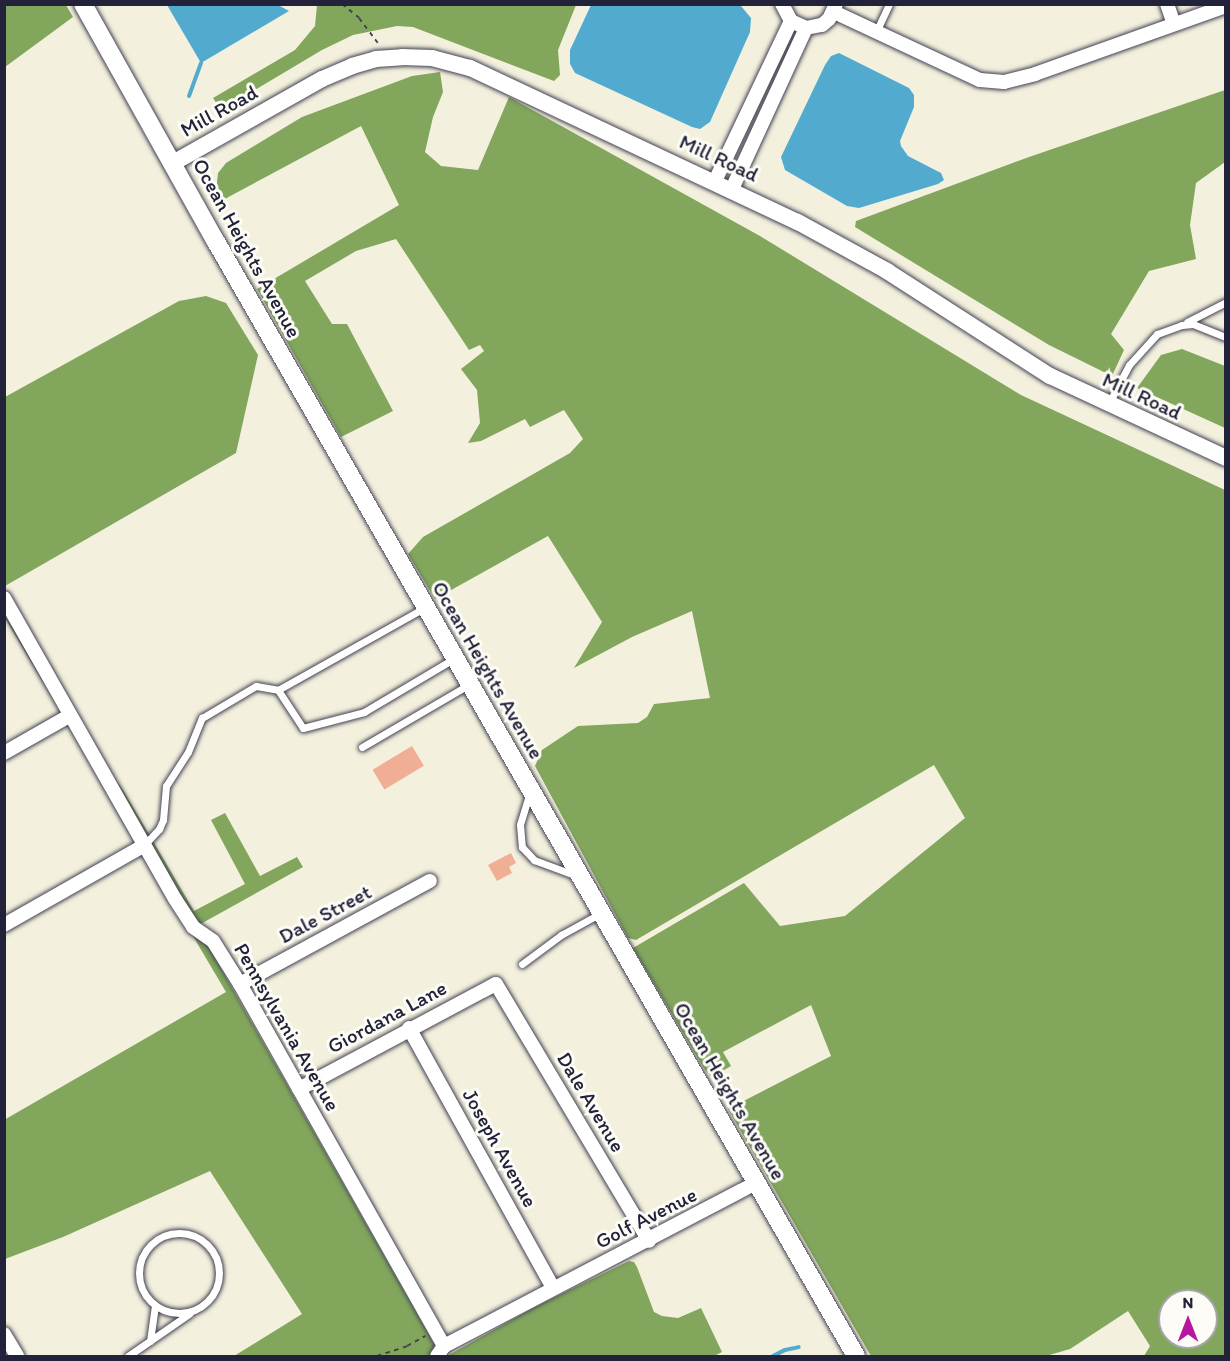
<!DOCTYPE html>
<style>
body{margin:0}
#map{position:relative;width:1230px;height:1361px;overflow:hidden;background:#f4f0de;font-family:Itim,sans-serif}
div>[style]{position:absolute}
.forest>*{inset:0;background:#81a65c}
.water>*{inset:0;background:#52abcf}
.stream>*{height:4px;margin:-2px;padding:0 2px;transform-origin:2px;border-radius:2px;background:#52abcf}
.building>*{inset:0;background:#f0af95;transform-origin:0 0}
.path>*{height:2px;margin-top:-1px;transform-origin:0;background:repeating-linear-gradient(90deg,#424153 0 4.5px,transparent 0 9px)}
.roads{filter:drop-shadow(0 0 2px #424153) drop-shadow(0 0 2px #424153)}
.service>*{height:7px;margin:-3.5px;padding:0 3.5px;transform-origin:3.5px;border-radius:3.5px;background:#fff}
.service>.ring{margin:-3.5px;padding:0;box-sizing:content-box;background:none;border:7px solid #fff;border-radius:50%}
.minor>*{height:14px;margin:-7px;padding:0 7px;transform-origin:7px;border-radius:7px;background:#fff}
.tertiary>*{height:16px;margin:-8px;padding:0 8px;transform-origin:8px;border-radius:8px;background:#fff}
.secondary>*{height:18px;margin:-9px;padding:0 9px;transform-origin:9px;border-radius:9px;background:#fff}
span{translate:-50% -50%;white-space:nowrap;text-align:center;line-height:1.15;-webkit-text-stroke:6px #fdfcf7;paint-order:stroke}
.street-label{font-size:21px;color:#22223b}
.frame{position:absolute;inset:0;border:6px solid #22223b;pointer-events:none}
.north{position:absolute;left:1158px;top:1289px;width:60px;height:60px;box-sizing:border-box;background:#fdfcf7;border:2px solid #a5a5ac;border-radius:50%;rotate:0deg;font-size:16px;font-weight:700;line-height:24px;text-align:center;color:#22223b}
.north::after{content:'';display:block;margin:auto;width:21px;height:27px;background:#b5179e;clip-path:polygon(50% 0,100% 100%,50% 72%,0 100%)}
</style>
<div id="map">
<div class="forest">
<i style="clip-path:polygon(5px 4px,66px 5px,73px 17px,5px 67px)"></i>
<i style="clip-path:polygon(317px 5px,317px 4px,576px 5px,558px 50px,560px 75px,554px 81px,413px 27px,397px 26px,353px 35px,322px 50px,221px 110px,213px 98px,295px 50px,315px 26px)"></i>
<i style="clip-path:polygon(evenodd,440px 72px,443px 92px,433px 117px,425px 152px,441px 166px,478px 170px,509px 97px,760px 236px,1021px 395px,1225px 490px,1225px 1356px,1144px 1356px,1150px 1346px,1128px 1311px,1070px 1349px,1046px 1356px,871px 1356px,728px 1109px,831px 1056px,811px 1005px,723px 1052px,731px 1066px,712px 1077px,705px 1070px,633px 948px,744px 883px,780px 926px,845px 916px,965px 818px,934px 765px,636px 940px,628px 938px,535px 766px,542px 750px,578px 726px,638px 723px,647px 717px,654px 704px,710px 698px,692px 611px,632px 637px,574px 668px,602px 622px,548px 536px,435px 599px,408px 554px,423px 537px,570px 453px,583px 439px,564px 410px,530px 427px,525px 419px,481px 441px,468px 443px,480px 423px,477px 390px,461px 369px,484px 351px,480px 345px,469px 350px,396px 239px,356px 251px,305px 281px,332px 324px,347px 324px,393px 411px,341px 437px,257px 289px,399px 205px,361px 126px,221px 201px,216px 192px,218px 173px,226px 163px,302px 117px,412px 76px,440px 72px,1170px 1301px,1206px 1301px,1206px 1337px,1170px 1337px,1170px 1301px)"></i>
<i style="clip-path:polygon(1225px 90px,1225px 162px,1196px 183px,1190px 225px,1196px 259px,1149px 271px,1111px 334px,1124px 350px,1112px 376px,1049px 345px,855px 227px,856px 221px,1029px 157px)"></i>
<i style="clip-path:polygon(206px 296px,226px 303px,258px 355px,236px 453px,5px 586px,5px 397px,179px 301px)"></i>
<i style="clip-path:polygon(1182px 349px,1225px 366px,1225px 428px,1137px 388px,1161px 355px)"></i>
<i style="clip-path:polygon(5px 594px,69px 716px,123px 790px,194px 911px,245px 884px,211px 820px,225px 813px,260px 876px,297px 857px,303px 867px,197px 926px,441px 1356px,234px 1356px,302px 1314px,210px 1171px,63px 1237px,5px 1259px,4px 1120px,226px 992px,5px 618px)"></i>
<i style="clip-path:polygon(629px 1261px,634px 1262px,637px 1267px,654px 1312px,662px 1316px,678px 1318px,701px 1308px,722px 1352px,714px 1356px,447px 1356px,537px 1306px)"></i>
</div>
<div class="water">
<i style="clip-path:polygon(167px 5px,278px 5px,289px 11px,201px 63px)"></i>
<i style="clip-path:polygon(591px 5px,741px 6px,751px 18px,750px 32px,710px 122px,700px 129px,692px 127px,575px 73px,570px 64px,570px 50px)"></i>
<i style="clip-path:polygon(839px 53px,909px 88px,914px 95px,914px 107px,900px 141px,901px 146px,908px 156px,941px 173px,944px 180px,938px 184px,859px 208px,847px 206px,785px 170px,781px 157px,825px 65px,831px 56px)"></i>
</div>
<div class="stream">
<i style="left:189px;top:96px;width:35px;rotate:-70deg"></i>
<i style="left:773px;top:1356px;width:13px;rotate:-27deg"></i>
<i style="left:785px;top:1350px;width:14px;rotate:-12deg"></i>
</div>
<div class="building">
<i style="left:412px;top:746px;width:23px;height:46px;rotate:59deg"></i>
<i style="clip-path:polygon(511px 853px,516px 863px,509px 867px,512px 873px,497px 881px,488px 865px)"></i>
</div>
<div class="path">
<i style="left:342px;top:4px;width:22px;rotate:39deg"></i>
<i style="left:359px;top:18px;width:31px;rotate:53deg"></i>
<i style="left:377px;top:1356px;width:32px;rotate:-18deg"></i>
<i style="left:407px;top:1346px;width:21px;rotate:-29deg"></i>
</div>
<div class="roads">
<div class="service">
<i style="left:876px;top:32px;width:31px;rotate:-65deg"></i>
<i style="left:1187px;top:322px;width:44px;rotate:-27.1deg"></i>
<i style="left:1109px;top:403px;width:43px;rotate:-62.2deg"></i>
<i style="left:1129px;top:365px;width:42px;rotate:-47.9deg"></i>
<i style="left:1157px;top:334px;width:27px;rotate:-20deg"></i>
<i style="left:1182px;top:325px;width:11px;rotate:-5deg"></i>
<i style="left:1193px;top:324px;width:35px;rotate:22deg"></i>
<i style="left:424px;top:608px;width:167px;rotate:150.7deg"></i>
<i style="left:278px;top:690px;width:45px;rotate:56.7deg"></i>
<i style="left:303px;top:728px;width:63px;rotate:-14.7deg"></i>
<i style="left:364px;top:712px;width:106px;rotate:-30.7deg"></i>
<i style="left:362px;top:747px;width:123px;rotate:-30.3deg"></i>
<i style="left:529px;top:795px;width:31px;rotate:107deg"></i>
<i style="left:520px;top:825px;width:22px;rotate:85deg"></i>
<i style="left:522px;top:847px;width:18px;rotate:47deg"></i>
<i style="left:534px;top:860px;width:46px;rotate:20.4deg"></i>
<i style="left:145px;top:844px;width:21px;rotate:-47deg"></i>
<i style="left:159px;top:829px;width:10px;rotate:-66deg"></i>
<i style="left:163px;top:820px;width:34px;rotate:-85deg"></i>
<i style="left:166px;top:786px;width:40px;rotate:-57.1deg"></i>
<i style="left:188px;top:752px;width:37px;rotate:-68deg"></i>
<i style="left:202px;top:718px;width:63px;rotate:-30.7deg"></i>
<i style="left:256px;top:686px;width:22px;rotate:10deg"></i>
<i style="left:522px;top:964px;width:49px;rotate:-36.6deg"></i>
<i style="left:561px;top:935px;width:43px;rotate:-28.9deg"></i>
<i class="ring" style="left:139px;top:1233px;width:73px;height:73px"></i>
<i style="left:150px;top:1341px;width:36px;rotate:-82deg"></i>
<i style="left:128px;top:1356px;width:75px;rotate:-34.7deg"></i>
</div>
<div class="minor">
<i style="left:782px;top:4px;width:19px;rotate:62deg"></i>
<i style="left:791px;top:21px;width:17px;rotate:25deg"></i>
<i style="left:806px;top:28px;width:16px;rotate:-11deg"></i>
<i style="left:822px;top:25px;width:9px;rotate:-41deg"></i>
<i style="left:829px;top:19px;width:17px;rotate:-65deg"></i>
<i style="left:1167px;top:4px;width:21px;rotate:71deg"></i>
<i style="left:834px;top:12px;width:161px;rotate:25deg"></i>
<i style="left:980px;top:80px;width:24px;rotate:5deg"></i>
<i style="left:1004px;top:82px;width:32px;rotate:-14deg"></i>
<i style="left:1035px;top:74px;width:203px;rotate:-19.6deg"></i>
<i style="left:715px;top:181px;width:177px;rotate:-64.6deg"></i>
<i style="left:732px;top:189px;width:177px;rotate:-65.3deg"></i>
<i style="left:4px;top:598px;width:346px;rotate:60.4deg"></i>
<i style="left:175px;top:899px;width:33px;rotate:57deg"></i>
<i style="left:193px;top:927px;width:24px;rotate:35deg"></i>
<i style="left:213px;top:941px;width:51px;rotate:57.9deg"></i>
<i style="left:240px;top:984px;width:416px;rotate:60.6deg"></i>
<i style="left:4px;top:753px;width:75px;rotate:-29.6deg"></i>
<i style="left:4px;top:925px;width:160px;rotate:-29.6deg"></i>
<i style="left:240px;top:984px;width:216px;rotate:-28.5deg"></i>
<i style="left:409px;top:1028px;width:297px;rotate:61deg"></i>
<i style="left:299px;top:1089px;width:223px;rotate:-28.1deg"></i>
<i style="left:496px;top:984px;width:299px;rotate:59.2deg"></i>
<i style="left:4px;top:1334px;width:26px;rotate:59deg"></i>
<i style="left:437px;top:1356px;width:12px;rotate:-55deg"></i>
<i style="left:444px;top:1346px;width:352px;rotate:-27.6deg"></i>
</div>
<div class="tertiary">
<i style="left:173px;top:163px;width:171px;rotate:-29.4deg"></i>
<i style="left:322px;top:79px;width:33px;rotate:-23deg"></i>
<i style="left:352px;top:66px;width:25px;rotate:-16deg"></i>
<i style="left:376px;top:59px;width:26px;rotate:-4deg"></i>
<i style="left:402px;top:57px;width:30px;rotate:2deg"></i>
<i style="left:432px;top:58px;width:39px;rotate:15deg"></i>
<i style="left:470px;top:68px;width:362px;rotate:25.2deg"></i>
<i style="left:798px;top:222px;width:102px;rotate:28.8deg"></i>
<i style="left:887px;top:271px;width:194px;rotate:32.8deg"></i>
<i style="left:1050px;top:376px;width:194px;rotate:25deg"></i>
</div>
<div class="secondary">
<i style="left:83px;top:4px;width:270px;rotate:60.8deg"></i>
<i style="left:215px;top:240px;width:1287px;rotate:60.13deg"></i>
</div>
</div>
<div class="street-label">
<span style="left:219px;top:111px;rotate:-29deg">Mill Road</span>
<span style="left:719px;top:158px;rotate:25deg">Mill Road</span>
<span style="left:247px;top:248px;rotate:61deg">Ocean Heights Avenue</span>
<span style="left:1142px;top:396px;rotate:25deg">Mill Road</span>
<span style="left:488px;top:670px;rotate:60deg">Ocean Heights Avenue</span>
<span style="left:325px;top:914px;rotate:-28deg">Dale Street</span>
<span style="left:387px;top:1017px;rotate:-28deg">Giordana Lane</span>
<span style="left:287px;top:1027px;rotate:60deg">Pennsylvania Avenue</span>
<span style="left:730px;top:1091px;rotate:60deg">Ocean Heights Avenue</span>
<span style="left:591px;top:1102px;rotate:59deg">Dale Avenue</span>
<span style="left:500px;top:1148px;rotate:61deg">Joseph Avenue</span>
<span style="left:646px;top:1218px;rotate:-27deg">Golf Avenue</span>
</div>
<div class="frame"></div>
<div class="north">N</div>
</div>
